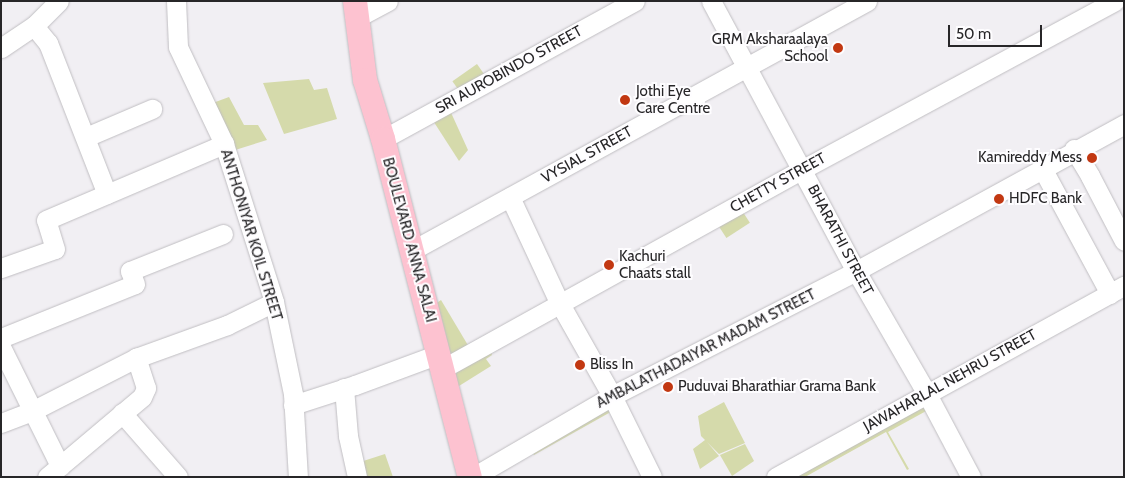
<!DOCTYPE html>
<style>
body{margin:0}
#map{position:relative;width:1125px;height:478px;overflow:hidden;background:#f1eff3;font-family:Cabin,sans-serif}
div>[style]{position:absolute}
.green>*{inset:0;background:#d5daab;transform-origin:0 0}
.roads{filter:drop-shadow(0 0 1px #c0bec2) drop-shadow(0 0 1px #c0bec2)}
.minor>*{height:19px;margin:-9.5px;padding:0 9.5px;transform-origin:9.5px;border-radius:9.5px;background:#fff}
.major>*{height:24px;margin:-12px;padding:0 12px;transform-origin:12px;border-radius:12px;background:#fdc2d0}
.dots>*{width:14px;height:14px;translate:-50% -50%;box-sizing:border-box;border:2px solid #fefdff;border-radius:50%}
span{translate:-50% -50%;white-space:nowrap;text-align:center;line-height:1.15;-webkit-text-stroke:4px #fefdff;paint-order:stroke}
.poi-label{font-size:15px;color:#272628}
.right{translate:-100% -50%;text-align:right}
.left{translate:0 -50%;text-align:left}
.street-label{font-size:15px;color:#272628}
.frame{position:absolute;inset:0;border:2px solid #272628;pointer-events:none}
.scale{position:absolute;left:948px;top:25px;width:94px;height:22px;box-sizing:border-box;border:2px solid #272628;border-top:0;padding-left:6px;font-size:15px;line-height:18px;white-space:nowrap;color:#272628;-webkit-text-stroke:4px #fefdff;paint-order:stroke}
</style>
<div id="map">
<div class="green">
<i style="left:477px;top:64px;width:19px;height:30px;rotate:55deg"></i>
<i style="clip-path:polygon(309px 79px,314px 90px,327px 88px,337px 119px,284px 134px,263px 83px)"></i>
<i style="clip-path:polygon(229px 97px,244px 125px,258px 125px,267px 140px,232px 151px,210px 104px)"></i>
<i style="clip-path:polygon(448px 106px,468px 150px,459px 161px,430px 116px)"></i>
<i style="left:739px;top:206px;width:20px;height:28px;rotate:57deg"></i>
<i style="clip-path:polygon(441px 300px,472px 352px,443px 368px,428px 309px)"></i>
<i style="clip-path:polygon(489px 344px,492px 355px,486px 359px,491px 366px,451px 391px,444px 369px)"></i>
<i style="clip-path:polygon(611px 399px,616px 409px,534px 455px,527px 448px)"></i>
<i style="clip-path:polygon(724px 402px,745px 443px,719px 454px,707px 442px,719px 456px,700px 469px,693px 449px,705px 440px,701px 436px,698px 416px)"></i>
<i style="clip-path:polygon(925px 404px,928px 410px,888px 432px,909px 469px,907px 470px,886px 432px,805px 477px,792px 477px)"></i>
<i style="clip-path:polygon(745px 444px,754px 461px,732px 476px,720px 455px)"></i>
<i style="clip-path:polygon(385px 454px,393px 477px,359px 477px,357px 463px)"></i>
</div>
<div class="roads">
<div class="minor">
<i style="left:176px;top:1px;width:46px;rotate:87.5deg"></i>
<i style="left:178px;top:47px;width:107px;rotate:64.6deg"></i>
<i style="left:224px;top:144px;width:166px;rotate:72.4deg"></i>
<i style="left:274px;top:302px;width:94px;rotate:78.3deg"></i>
<i style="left:293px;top:394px;width:83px;rotate:86.6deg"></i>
<i style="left:711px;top:1px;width:306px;rotate:61.8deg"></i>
<i style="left:856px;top:271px;width:142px;rotate:60deg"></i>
<i style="left:927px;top:394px;width:94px;rotate:62.1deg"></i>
<i style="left:356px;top:18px;width:36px;rotate:-28deg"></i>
<i style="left:34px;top:26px;width:22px;rotate:51deg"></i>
<i style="left:48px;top:43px;width:162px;rotate:68.7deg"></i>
<i style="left:1px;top:48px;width:40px;rotate:-34deg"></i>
<i style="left:34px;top:26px;width:35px;rotate:-45deg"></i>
<i style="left:86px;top:137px;width:72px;rotate:-23deg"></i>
<i style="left:383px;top:139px;width:287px;rotate:-28.7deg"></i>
<i style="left:1074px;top:149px;width:31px;rotate:59deg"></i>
<i style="left:1090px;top:176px;width:73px;rotate:62.4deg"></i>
<i style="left:1042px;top:168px;width:143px;rotate:61.6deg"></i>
<i style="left:510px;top:197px;width:118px;rotate:65deg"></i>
<i style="left:560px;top:304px;width:106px;rotate:60.5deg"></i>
<i style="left:612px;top:396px;width:90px;rotate:63.7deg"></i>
<i style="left:411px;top:251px;width:520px;rotate:-28.73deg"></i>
<i style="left:1px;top:268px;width:57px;rotate:-19.4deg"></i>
<i style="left:55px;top:249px;width:30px;rotate:-107deg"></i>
<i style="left:46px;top:220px;width:194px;rotate:-23.1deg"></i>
<i style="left:1px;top:338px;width:144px;rotate:-21.9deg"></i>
<i style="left:135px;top:284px;width:14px;rotate:-111deg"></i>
<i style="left:130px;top:271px;width:100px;rotate:-21.7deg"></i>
<i style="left:1px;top:347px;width:133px;rotate:63.6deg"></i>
<i style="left:442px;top:369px;width:413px;rotate:-29deg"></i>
<i style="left:803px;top:169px;width:354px;rotate:-28.3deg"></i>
<i style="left:344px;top:388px;width:48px;rotate:85.2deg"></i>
<i style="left:348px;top:436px;width:42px;rotate:77.6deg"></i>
<i style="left:293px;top:405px;width:65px;rotate:-17.9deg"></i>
<i style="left:355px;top:385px;width:90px;rotate:-20.3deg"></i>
<i style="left:122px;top:413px;width:85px;rotate:48.8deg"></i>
<i style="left:1px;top:423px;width:33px;rotate:-21deg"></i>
<i style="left:32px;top:411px;width:117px;rotate:-27deg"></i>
<i style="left:136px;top:358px;width:97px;rotate:-19.9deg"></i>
<i style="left:227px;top:325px;width:52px;rotate:-26.1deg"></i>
<i style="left:47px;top:477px;width:124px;rotate:-40.1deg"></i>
<i style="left:142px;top:397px;width:10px;rotate:-66deg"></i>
<i style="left:146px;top:388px;width:32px;rotate:-108deg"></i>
<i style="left:473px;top:477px;width:161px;rotate:-30.2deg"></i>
<i style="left:612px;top:396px;width:274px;rotate:-27.1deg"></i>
<i style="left:856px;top:271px;width:306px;rotate:-28.7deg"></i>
<i style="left:776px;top:477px;width:397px;rotate:-28.8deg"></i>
</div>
<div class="major">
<i style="left:355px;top:1px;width:80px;rotate:82.8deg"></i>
<i style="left:365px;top:80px;width:62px;rotate:73deg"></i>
<i style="left:383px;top:139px;width:349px;rotate:75.6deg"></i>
</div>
</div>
<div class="dots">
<i style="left:838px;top:48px;background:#c23812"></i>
<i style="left:625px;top:100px;background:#c23812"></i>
<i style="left:1092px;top:158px;background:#c23812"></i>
<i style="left:999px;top:199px;background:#c23812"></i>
<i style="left:609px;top:265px;background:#c23812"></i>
<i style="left:580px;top:365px;background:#c23812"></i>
<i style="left:668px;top:387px;background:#c23812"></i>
</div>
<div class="poi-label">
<span class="right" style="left:828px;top:48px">GRM Aksharaalaya<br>School</span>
<span class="left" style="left:636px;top:100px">Jothi Eye<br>Care Centre</span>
<span class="right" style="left:1082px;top:158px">Kamireddy Mess</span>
<span class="left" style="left:1009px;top:199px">HDFC Bank</span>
<span class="left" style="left:619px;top:265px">Kachuri<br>Chaats stall</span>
<span class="left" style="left:590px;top:365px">Bliss In</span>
<span class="left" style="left:678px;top:387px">Puduvai Bharathiar Grama Bank</span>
</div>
<div class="street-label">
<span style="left:509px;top:70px;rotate:-29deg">SRI AUROBINDO STREET</span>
<span style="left:587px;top:155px;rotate:-29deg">VYSIAL STREET</span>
<span style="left:778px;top:183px;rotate:-29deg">CHETTY STREET</span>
<span style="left:251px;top:235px;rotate:73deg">ANTHONIYAR KOIL STREET</span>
<span style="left:409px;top:240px;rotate:75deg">BOULEVARD ANNA SALAI</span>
<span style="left:840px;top:240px;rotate:62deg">BHARATHI STREET</span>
<span style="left:706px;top:349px;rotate:-27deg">AMBALATHADAIYAR MADAM STREET</span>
<span style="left:950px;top:381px;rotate:-29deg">JAWAHARLAL NEHRU STREET</span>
</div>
<div class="frame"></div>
<div class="scale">50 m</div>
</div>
